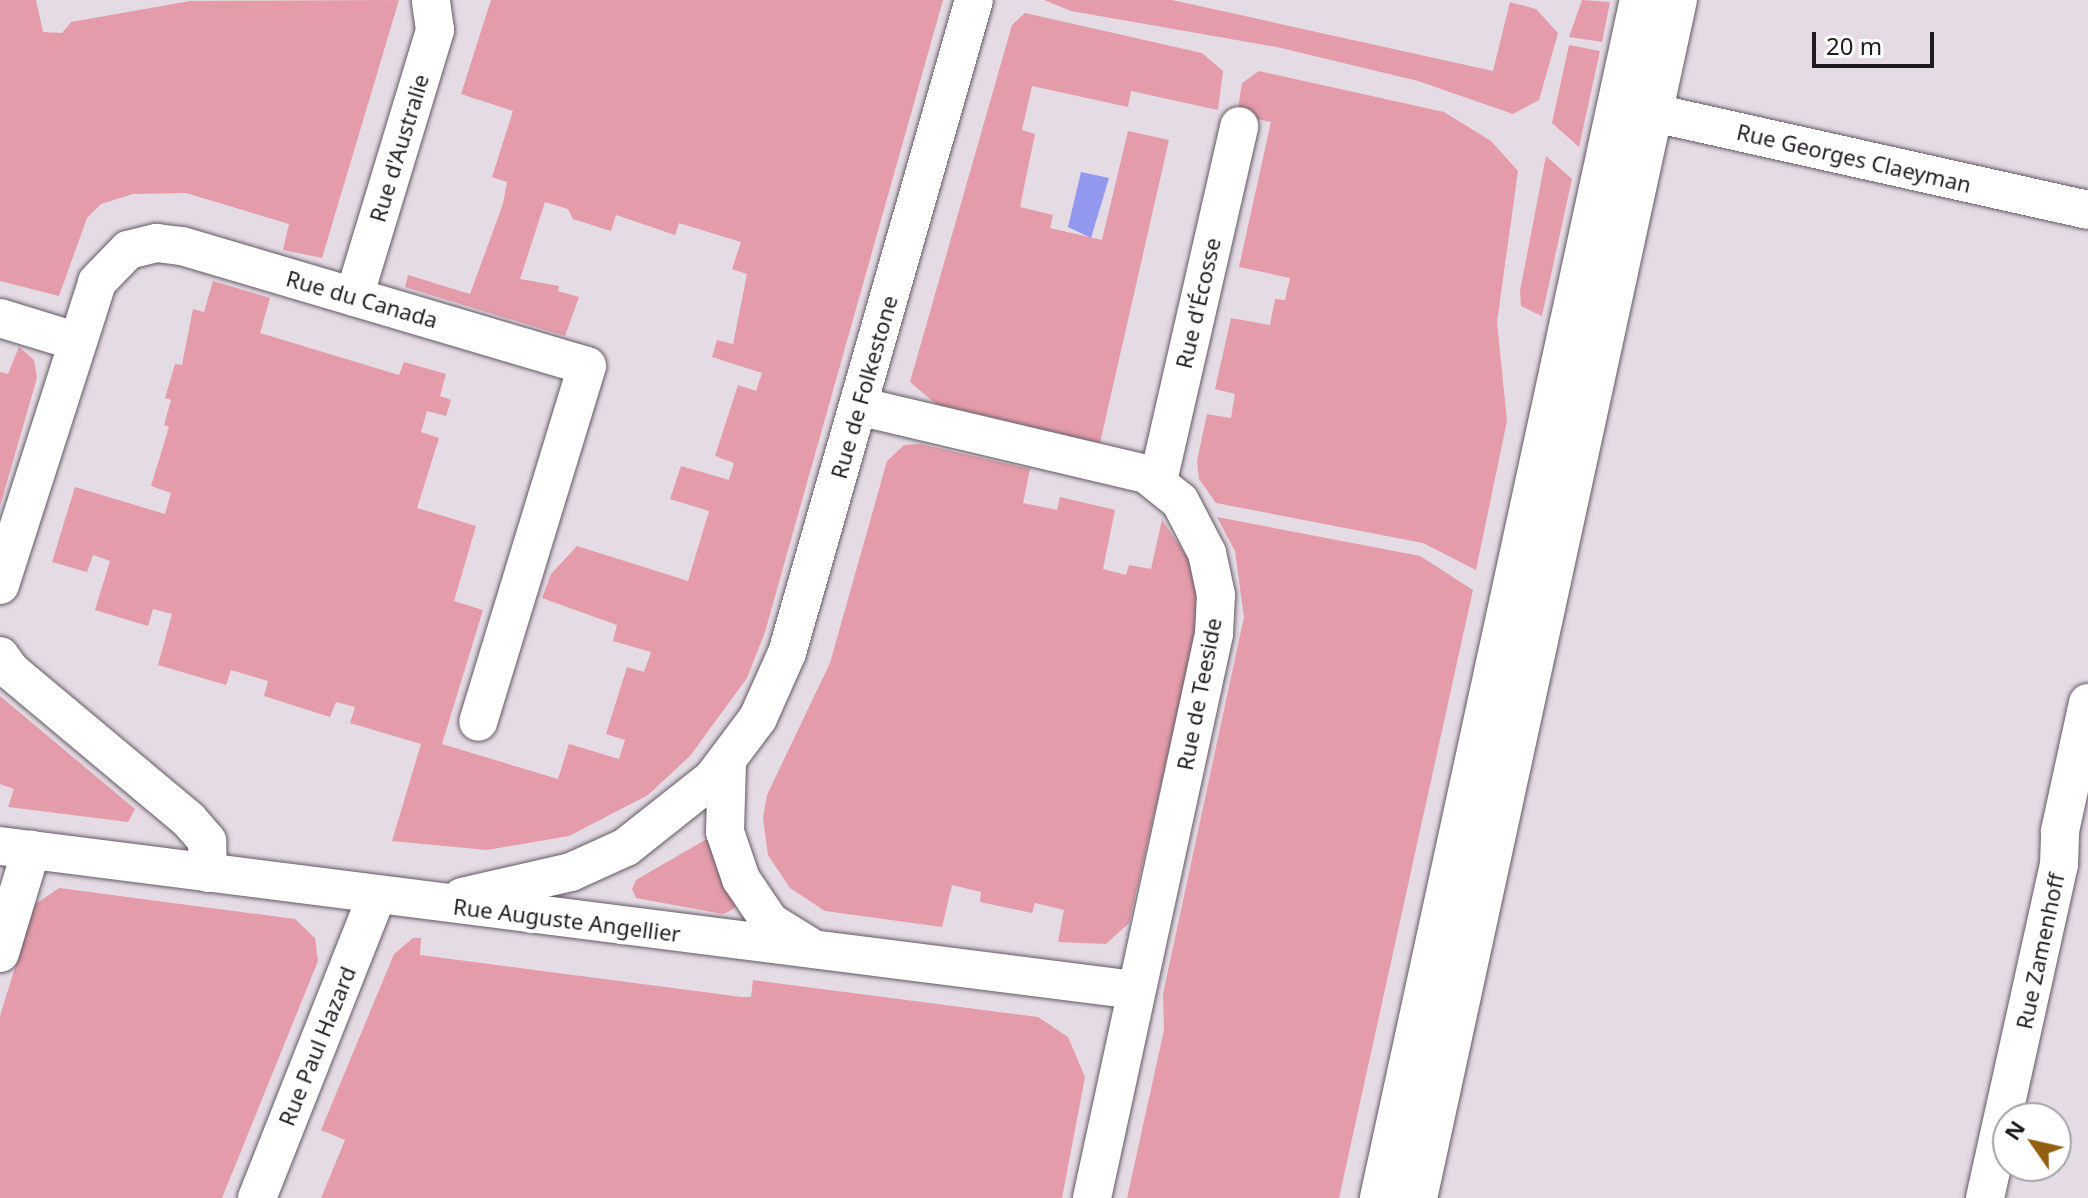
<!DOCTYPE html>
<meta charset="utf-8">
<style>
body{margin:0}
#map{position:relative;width:2088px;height:1198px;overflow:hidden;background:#e4dbe4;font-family:"Noto Sans",sans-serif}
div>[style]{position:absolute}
.green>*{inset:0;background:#e49caa}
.water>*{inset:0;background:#9398ef}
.roads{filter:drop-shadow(0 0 2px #625a63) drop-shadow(0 0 2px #625a63)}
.minor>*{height:38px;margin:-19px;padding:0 19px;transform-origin:19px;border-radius:19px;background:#fff}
.secondary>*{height:44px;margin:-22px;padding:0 22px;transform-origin:22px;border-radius:22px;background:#fff}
span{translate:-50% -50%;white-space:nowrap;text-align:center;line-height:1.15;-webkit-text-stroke:8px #fff;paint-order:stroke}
.street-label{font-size:22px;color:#1f1c1f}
.north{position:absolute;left:1992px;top:1102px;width:80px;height:80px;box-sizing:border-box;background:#fff;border:2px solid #a5a4a5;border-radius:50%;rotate:304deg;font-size:22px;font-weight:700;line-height:32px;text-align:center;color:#1f1c1f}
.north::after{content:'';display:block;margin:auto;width:28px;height:36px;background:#925f11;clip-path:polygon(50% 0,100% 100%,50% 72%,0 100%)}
.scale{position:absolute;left:1812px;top:32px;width:122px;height:36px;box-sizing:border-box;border:4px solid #1f1c1f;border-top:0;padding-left:10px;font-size:24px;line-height:28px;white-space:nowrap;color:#1f1c1f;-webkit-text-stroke:6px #fff;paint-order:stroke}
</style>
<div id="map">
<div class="green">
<i style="clip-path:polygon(0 0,36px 0,43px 32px,62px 33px,71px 22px,190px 1px,399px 0,322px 258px,283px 250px,289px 224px,186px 193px,133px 194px,101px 204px,87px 218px,59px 296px,0 281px)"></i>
<i style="clip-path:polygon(491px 0,943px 0,765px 632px,747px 678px,690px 756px,648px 795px,569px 836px,487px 850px,392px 841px,421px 744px,350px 723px,355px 707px,336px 702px,330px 717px,264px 696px,268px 681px,231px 670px,226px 685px,158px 665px,172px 614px,153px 609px,148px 626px,95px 610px,110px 561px,93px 555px,87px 572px,52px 562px,75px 487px,165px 514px,171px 493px,151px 486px,169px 427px,164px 425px,171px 400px,165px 398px,175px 364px,182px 365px,193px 309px,204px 312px,213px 281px,270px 298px,260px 333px,399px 375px,404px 362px,446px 374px,440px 396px,451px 400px,446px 416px,427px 411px,421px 432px,439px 438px,417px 508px,476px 526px,454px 601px,483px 610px,442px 744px,558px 779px,569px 744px,619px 759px,625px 740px,606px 734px,627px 667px,644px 672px,651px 652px,613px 641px,617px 625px,542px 598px,551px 574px,577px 546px,688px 581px,709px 511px,670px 499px,681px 466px,729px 480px,734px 463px,715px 456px,738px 385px,756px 391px,762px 373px,712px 357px,717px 340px,733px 344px,747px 274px,732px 269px,741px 242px,679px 223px,675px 235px,616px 215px,611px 231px,573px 219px,568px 209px,545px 202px,520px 279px,559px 286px,558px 291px,579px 297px,565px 336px,405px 287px,408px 275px,470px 294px,503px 204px,507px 182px,492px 177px,513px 111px,461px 94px)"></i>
<i style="clip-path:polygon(1044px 0,1172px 0,1493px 71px,1510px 2px,1536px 9px,1558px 33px,1539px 100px,1513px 114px,1418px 81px,1277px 47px,1071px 11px)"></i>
<i style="clip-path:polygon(1582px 0,1610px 2px,1602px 42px,1569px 37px)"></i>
<i style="clip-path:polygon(1025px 13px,1202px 53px,1223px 71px,1218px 110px,1131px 91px,1128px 107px,1032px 86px,1022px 130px,1035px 134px,1020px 207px,1053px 215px,1050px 228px,1102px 240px,1128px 131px,1169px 140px,1100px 443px,936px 404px,910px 382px,1012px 25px)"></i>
<i style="clip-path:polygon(1569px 45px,1600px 51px,1579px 147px,1552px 123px)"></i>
<i style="clip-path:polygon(1259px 71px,1444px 112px,1491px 141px,1518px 171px,1497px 322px,1507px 421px,1476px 570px,1423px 543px,1216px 503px,1199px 479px,1197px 461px,1207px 414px,1231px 418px,1235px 394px,1215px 389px,1231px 318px,1270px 325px,1275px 299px,1285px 300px,1290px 278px,1239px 267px,1271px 122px,1237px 115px,1242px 83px)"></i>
<i style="clip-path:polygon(1546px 156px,1572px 179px,1542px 316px,1521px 306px,1520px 291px)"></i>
<i style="clip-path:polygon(19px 347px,34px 360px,37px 378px,0 506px,0 372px,8px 374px)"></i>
<i style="clip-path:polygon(920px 444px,1030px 469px,1023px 503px,1057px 510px,1060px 497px,1115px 510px,1103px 569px,1126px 575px,1129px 565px,1151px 569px,1162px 520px,1188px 558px,1196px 588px,1196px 632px,1129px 923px,1106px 944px,1058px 942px,1064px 910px,1035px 903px,1032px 913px,980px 902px,981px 892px,952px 885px,942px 927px,825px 911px,790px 888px,768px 855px,763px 818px,767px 795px,830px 663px,887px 461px,904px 445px)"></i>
<i style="clip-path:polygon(1217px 517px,1420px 556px,1473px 590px,1339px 1198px,1127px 1198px,1164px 1030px,1163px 994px,1244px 617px,1235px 551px)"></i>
<i style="clip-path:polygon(0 696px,135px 809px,128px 822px,8px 807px,14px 789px,0 784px)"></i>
<i style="clip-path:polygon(705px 840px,710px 840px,737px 905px,732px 910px,723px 914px,636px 898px,632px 889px,636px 880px)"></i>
<i style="clip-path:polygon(59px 888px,295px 919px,315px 938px,318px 961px,222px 1198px,0 1198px,0 1016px,34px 905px)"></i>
<i style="clip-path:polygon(413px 938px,421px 938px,420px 955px,742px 997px,751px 997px,753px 980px,1038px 1017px,1068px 1037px,1085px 1077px,1062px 1198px,321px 1198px,345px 1140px,321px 1130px,394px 954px)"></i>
</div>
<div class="water">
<i style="clip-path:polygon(1081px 172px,1109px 178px,1091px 238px,1068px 227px)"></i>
</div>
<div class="roads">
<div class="minor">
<i style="left:1623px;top:106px;width:476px;rotate:12.6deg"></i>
<i style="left:354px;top:297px;width:279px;rotate:-73.1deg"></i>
<i style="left:435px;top:30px;width:30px;rotate:-98deg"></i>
<i style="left:0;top:318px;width:78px;rotate:17deg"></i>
<i style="left:858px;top:406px;width:296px;rotate:13.3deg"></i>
<i style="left:1146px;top:474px;width:43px;rotate:38.5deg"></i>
<i style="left:1180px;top:501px;width:59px;rotate:62.6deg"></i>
<i style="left:1207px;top:553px;width:43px;rotate:77.9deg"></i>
<i style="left:1216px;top:595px;width:39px;rotate:93deg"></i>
<i style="left:1214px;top:634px;width:577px;rotate:102.21deg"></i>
<i style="left:1158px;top:481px;width:364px;rotate:-77.1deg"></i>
<i style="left:0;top:585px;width:318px;rotate:-72.2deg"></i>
<i style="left:97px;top:282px;width:45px;rotate:-45.9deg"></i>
<i style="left:128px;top:250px;width:30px;rotate:-14deg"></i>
<i style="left:157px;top:243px;width:25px;rotate:7deg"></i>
<i style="left:182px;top:246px;width:422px;rotate:16.5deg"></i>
<i style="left:587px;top:366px;width:372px;rotate:107deg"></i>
<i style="left:0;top:656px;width:19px;rotate:54deg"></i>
<i style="left:11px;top:671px;width:232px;rotate:39.9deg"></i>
<i style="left:189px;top:820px;width:28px;rotate:49deg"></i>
<i style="left:207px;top:841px;width:32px;rotate:88deg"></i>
<i style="left:727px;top:763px;width:69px;rotate:91.7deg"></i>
<i style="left:725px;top:832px;width:50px;rotate:71.2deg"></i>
<i style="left:741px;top:879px;width:52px;rotate:56deg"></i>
<i style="left:770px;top:922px;width:46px;rotate:31.6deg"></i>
<i style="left:0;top:846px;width:1144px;rotate:7.23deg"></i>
<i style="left:462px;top:897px;width:112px;rotate:-12.9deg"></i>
<i style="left:571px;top:872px;width:60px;rotate:-24.4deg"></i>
<i style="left:626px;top:847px;width:111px;rotate:-38.4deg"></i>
<i style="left:713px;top:778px;width:75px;rotate:-53.1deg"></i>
<i style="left:758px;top:718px;width:71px;rotate:-66deg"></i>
<i style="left:787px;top:653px;width:679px;rotate:-74.02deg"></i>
<i style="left:0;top:953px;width:108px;rotate:-73.2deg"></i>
<i style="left:257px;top:1198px;width:326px;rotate:-68.4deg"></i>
<i style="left:1985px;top:1198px;width:341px;rotate:-77.5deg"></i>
<i style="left:2059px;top:865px;width:34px;rotate:-88deg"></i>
<i style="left:2060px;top:831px;width:131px;rotate:-77.7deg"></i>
</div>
<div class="secondary">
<i style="left:1382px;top:1198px;width:1226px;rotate:-77.76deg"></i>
<i style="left:1415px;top:1198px;width:1226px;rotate:-77.76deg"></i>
</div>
</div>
<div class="street-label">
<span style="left:399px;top:148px;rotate:-73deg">Rue d'Australie</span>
<span style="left:1854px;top:158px;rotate:13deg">Rue Georges Claeyman</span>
<span style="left:362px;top:299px;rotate:16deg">Rue du Canada</span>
<span style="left:1198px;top:303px;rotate:-77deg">Rue d'Écosse</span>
<span style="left:864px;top:387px;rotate:-74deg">Rue de Folkestone</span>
<span style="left:1199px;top:694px;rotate:-79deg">Rue de Teeside</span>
<span style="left:567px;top:920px;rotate:7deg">Rue Auguste Angellier</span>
<span style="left:2040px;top:951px;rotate:-78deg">Rue Zamenhoff</span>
<span style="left:317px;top:1046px;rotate:-68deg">Rue Paul Hazard</span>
</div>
<div class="north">N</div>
<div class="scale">20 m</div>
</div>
